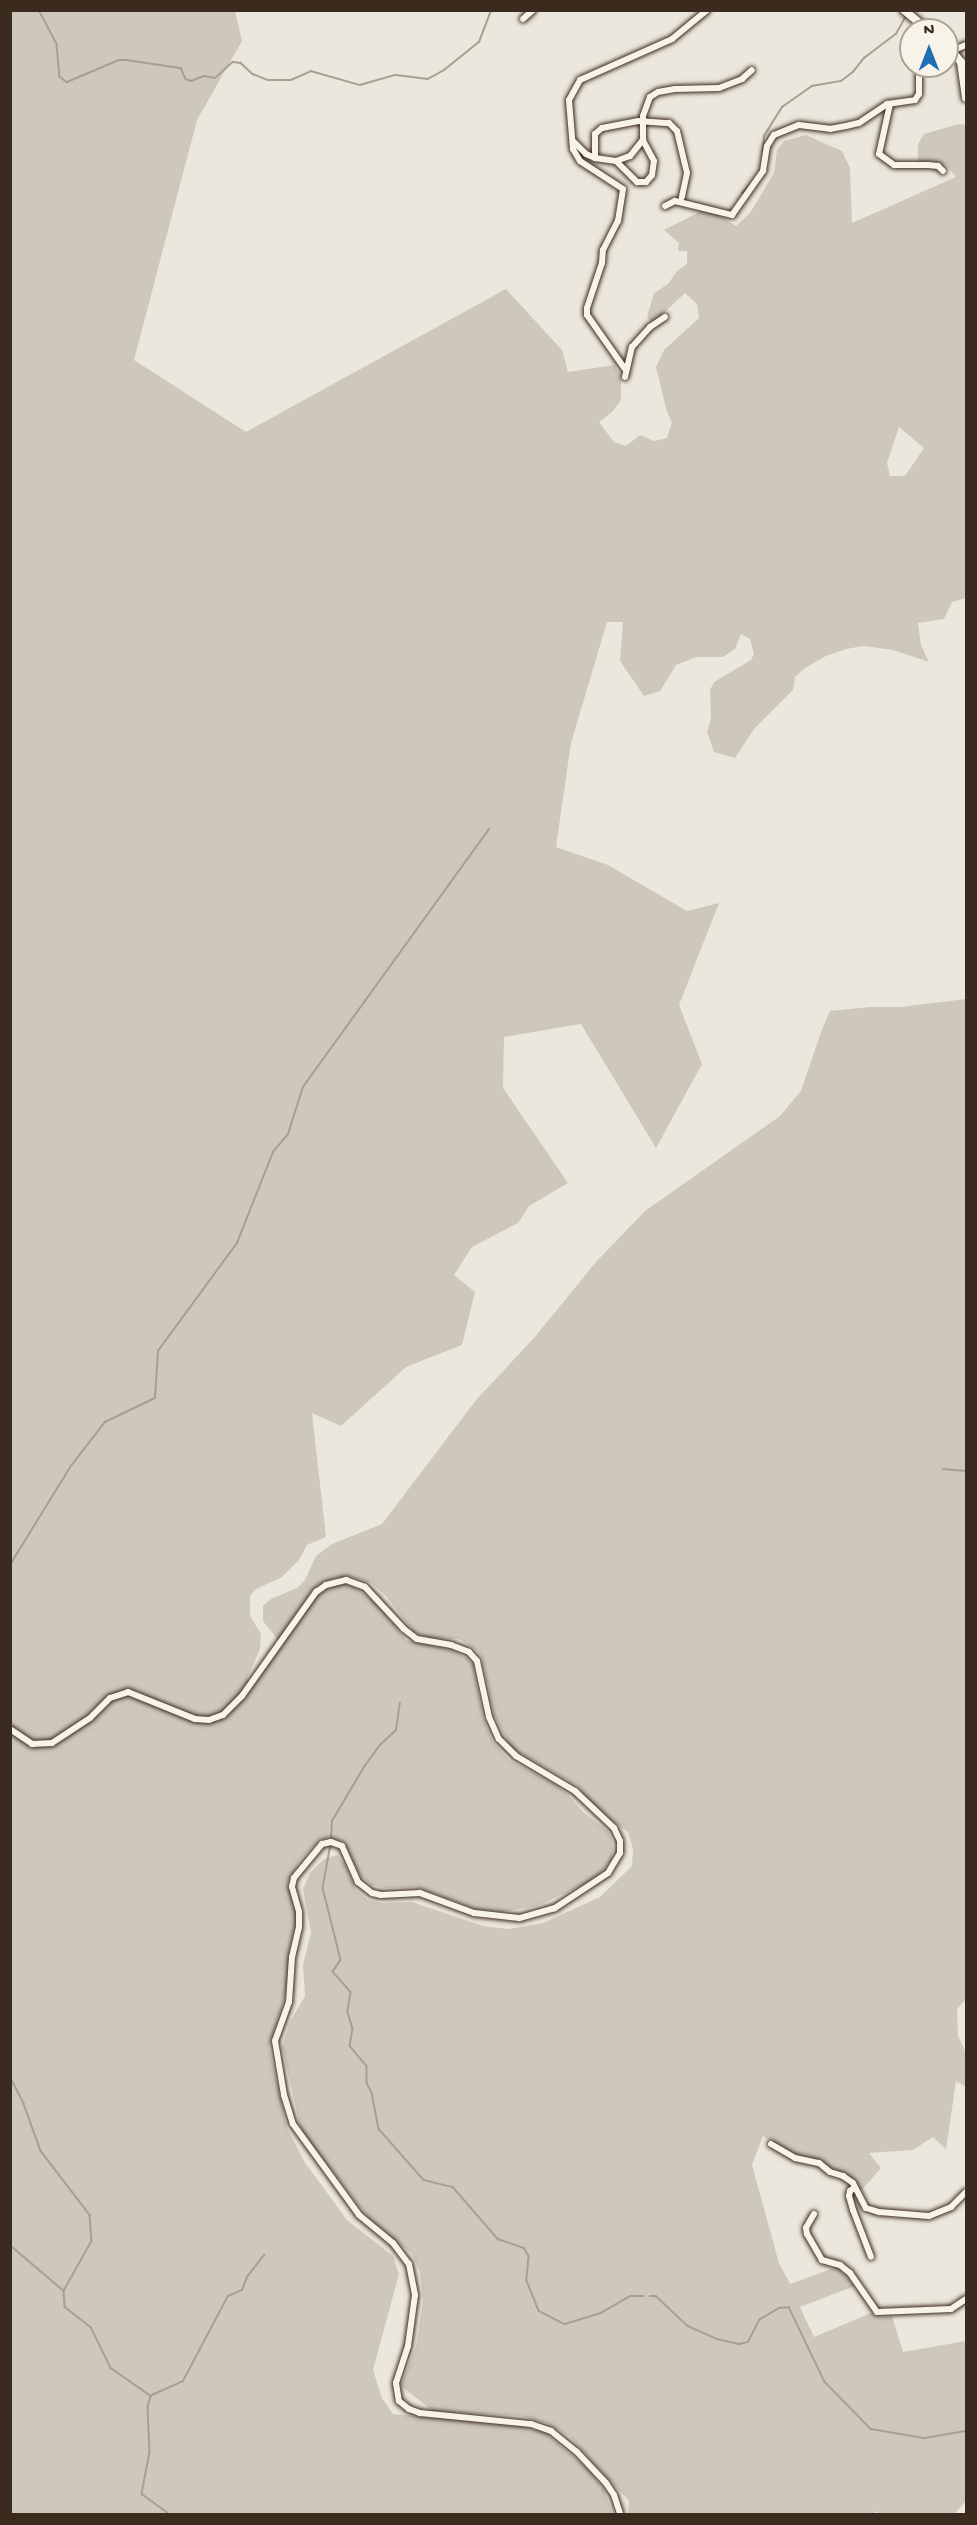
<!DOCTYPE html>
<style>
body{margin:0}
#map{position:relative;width:977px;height:2525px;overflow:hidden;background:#ece7dc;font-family:"Gochi Hand",sans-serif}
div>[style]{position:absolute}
.green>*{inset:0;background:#cec8bc}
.stream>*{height:1.5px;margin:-0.75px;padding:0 0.75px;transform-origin:0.75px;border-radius:0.75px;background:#a89f93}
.roads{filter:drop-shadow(0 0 2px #3b2a1e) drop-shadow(0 0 2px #3b2a1e)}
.minor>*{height:6px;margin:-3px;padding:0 3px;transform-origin:3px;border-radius:3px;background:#f7f3e8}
.major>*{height:8px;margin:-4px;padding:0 4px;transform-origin:4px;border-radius:4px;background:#f7f3e8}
span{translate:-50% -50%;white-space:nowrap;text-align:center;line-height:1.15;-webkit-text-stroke:6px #f7f3e8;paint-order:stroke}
.frame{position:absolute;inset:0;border:12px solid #3b2a1e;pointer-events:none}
.north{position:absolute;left:899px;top:18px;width:60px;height:60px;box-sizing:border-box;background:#f7f3e8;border:2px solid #aca397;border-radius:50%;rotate:0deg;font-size:16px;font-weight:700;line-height:24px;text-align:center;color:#3b2a1e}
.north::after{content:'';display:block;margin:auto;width:21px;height:27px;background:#1f6fb2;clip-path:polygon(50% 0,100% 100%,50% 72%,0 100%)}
</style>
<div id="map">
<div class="green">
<i style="clip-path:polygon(evenodd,11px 11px,235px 11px,242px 41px,197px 120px,134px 360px,246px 432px,506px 289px,562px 350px,568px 372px,614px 365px,621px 377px,621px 400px,612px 412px,599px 422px,614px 442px,626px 446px,640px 435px,654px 441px,667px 438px,672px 422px,667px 412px,656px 367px,664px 350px,699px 318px,697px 304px,685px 293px,653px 323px,647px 317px,654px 293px,668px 284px,677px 271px,687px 264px,687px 251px,678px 251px,679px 243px,664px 230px,707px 208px,736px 226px,750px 213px,774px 173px,777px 150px,784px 141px,806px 135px,842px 151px,850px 168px,852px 223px,956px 177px,946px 165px,918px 163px,918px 144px,924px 134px,959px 124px,966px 125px,966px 598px,952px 602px,944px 619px,918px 623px,921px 645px,929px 662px,893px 650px,864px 646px,846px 649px,826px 656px,805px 668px,795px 677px,793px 690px,754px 729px,735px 758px,714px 752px,707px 732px,711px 719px,710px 690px,714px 682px,751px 660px,754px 654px,750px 639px,741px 634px,735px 649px,723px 657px,696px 657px,676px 665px,660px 691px,644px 696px,620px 661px,623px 622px,607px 622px,571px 743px,556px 847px,608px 865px,687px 911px,719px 903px,679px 1005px,702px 1064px,656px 1148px,581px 1024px,504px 1037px,503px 1088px,568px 1183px,529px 1206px,518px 1223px,472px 1247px,454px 1275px,475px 1292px,462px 1345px,406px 1367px,341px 1426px,312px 1413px,326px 1537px,307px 1545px,299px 1560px,282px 1577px,256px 1589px,250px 1596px,250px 1616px,261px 1634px,260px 1649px,247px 1678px,252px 1686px,314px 1597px,338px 1583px,353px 1586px,378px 1605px,406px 1640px,452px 1650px,468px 1659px,473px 1665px,483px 1718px,493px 1742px,509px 1760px,554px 1784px,568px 1795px,584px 1813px,607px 1830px,611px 1837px,613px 1847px,611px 1861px,594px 1880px,537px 1906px,503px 1912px,477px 1909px,416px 1887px,385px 1888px,372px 1885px,360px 1875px,343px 1841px,328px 1837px,319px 1840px,300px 1860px,287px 1883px,297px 1917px,289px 1950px,287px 1990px,269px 2047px,287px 2128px,304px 2161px,347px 2220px,393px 2256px,399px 2274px,373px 2370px,382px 2398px,393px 2414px,519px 2426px,545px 2433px,589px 2470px,604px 2490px,613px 2514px,11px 2514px,11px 11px,899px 427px,924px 448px,905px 476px,890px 476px,887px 463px,899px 427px)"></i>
<i style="clip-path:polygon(966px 999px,966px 1999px,957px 2009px,958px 2036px,966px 2053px,966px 2087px,956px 2081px,946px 2149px,933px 2137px,913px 2150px,869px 2153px,881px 2168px,859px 2193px,843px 2174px,793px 2156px,763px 2136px,752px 2165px,779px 2263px,790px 2284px,837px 2267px,855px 2286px,800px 2307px,814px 2337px,871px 2313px,880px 2317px,892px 2316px,903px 2352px,966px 2341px,966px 2501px,954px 2514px,880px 2514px,877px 2511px,874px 2514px,628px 2514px,629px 2501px,569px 2436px,547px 2423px,521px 2416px,433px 2411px,401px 2386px,416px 2346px,423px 2301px,420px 2272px,412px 2254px,368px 2217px,301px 2130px,282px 2047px,290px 2022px,305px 1996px,303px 1965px,311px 1932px,303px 1889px,310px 1873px,324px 1859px,337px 1855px,345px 1865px,356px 1890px,368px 1900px,381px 1903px,412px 1902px,483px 1926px,509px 1929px,543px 1923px,600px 1897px,632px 1866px,633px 1849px,628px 1832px,591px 1805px,578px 1786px,510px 1747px,494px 1714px,483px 1660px,478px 1651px,459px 1639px,429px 1638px,414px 1632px,386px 1596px,371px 1583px,350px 1576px,324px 1581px,311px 1592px,278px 1640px,263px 1621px,263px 1606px,271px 1599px,297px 1588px,305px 1580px,316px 1556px,332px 1544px,382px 1524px,476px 1400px,534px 1338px,596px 1262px,645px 1211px,780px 1116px,801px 1091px,821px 1032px,830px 1011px,870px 1007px,900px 1007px)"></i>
</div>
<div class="stream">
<i style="left:39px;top:10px;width:38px;rotate:62deg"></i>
<i style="left:57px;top:44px;width:33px;rotate:85deg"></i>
<i style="left:60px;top:77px;width:9px;rotate:36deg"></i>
<i style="left:67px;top:82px;width:56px;rotate:-22.9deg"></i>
<i style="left:119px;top:60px;width:7px"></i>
<i style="left:126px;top:60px;width:56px;rotate:8.3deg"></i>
<i style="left:181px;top:68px;width:12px;rotate:66deg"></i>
<i style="left:186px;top:79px;width:5px;rotate:22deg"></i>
<i style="left:191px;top:81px;width:14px;rotate:-21deg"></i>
<i style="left:204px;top:76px;width:11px;rotate:10deg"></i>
<i style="left:215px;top:78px;width:24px;rotate:-42deg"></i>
<i style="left:233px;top:62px;width:8px;rotate:7deg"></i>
<i style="left:241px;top:63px;width:16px;rotate:43deg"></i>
<i style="left:253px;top:74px;width:16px;rotate:22deg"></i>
<i style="left:268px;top:80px;width:23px"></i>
<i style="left:291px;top:80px;width:22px;rotate:-24deg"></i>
<i style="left:311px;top:71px;width:51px;rotate:15.9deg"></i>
<i style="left:360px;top:85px;width:37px;rotate:-16deg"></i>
<i style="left:396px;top:75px;width:32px;rotate:7deg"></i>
<i style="left:428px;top:79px;width:18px;rotate:-29deg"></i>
<i style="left:444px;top:70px;width:45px;rotate:-38.7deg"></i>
<i style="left:479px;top:42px;width:34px;rotate:-69deg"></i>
<i style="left:763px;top:154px;width:18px;rotate:-87deg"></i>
<i style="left:764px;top:136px;width:34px;rotate:-58deg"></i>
<i style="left:782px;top:107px;width:37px;rotate:-35deg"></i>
<i style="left:812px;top:86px;width:29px;rotate:-10deg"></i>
<i style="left:841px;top:81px;width:15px;rotate:-37deg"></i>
<i style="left:853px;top:72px;width:18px;rotate:-52deg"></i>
<i style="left:864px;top:58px;width:40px;rotate:-37deg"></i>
<i style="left:896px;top:34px;width:21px;rotate:-61deg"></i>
<i style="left:742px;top:193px;width:11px;rotate:-45deg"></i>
<i style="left:943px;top:1469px;width:23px;rotate:5deg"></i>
<i style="left:10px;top:1565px;width:116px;rotate:-58.4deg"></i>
<i style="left:71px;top:1466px;width:56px;rotate:-52.3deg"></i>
<i style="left:105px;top:1422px;width:55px;rotate:-25.6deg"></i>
<i style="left:155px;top:1398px;width:47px;rotate:-86.3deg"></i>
<i style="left:158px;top:1351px;width:134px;rotate:-53.8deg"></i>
<i style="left:237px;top:1243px;width:98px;rotate:-68.4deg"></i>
<i style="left:273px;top:1152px;width:23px;rotate:-50deg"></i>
<i style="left:288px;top:1134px;width:49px;rotate:-72.3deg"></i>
<i style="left:303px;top:1087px;width:318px;rotate:-54.2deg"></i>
<i style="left:331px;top:1840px;width:19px;rotate:-87deg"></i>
<i style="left:332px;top:1821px;width:63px;rotate:-59.3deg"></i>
<i style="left:364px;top:1767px;width:27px;rotate:-54deg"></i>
<i style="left:380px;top:1745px;width:22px;rotate:-43deg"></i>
<i style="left:396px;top:1730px;width:27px;rotate:-82deg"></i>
<i style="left:331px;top:1844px;width:45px;rotate:100.3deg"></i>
<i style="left:323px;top:1888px;width:74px;rotate:76deg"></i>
<i style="left:341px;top:1960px;width:14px;rotate:124deg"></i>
<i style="left:333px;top:1972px;width:27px;rotate:48deg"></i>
<i style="left:351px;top:1992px;width:20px;rotate:99deg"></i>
<i style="left:348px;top:2012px;width:18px;rotate:74deg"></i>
<i style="left:353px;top:2029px;width:17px;rotate:100deg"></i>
<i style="left:350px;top:2046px;width:26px;rotate:50deg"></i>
<i style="left:367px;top:2066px;width:17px;rotate:90deg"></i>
<i style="left:367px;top:2083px;width:11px;rotate:63deg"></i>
<i style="left:372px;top:2093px;width:37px;rotate:79deg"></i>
<i style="left:379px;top:2129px;width:68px;rotate:48.6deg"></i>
<i style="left:424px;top:2180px;width:30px;rotate:14deg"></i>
<i style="left:453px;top:2187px;width:69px;rotate:49.1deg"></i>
<i style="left:498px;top:2239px;width:28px;rotate:19deg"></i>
<i style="left:524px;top:2248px;width:9px;rotate:58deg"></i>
<i style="left:529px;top:2256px;width:25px;rotate:95deg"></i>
<i style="left:527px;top:2281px;width:32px;rotate:68deg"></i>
<i style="left:539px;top:2311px;width:29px;rotate:27deg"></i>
<i style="left:565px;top:2324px;width:38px;rotate:-17deg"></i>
<i style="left:601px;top:2313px;width:34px;rotate:-30deg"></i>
<i style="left:631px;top:2296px;width:12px"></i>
<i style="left:10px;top:2076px;width:31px;rotate:63deg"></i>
<i style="left:24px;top:2104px;width:50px;rotate:70.1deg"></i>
<i style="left:41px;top:2151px;width:81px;rotate:52.6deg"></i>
<i style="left:90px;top:2215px;width:26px;rotate:86deg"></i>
<i style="left:92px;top:2241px;width:57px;rotate:119.2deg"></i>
<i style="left:64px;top:2291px;width:16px;rotate:86deg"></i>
<i style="left:65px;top:2307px;width:33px;rotate:38deg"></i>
<i style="left:91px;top:2327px;width:46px;rotate:64deg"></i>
<i style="left:111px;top:2368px;width:49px;rotate:35deg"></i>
<i style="left:151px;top:2396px;width:11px;rotate:105deg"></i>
<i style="left:148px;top:2407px;width:45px;rotate:87.5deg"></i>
<i style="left:150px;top:2452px;width:43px;rotate:100.8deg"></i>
<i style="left:142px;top:2494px;width:31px;rotate:36deg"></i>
<i style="left:167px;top:2512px;width:2px;rotate:90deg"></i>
<i style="left:10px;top:2245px;width:71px;rotate:40.4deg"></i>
<i style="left:650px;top:2296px;width:6px"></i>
<i style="left:656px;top:2296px;width:44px;rotate:43.2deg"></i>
<i style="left:688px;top:2326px;width:32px;rotate:24deg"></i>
<i style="left:717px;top:2339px;width:23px;rotate:13deg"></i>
<i style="left:739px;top:2344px;width:9px;rotate:-13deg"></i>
<i style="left:748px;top:2342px;width:25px;rotate:-63deg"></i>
<i style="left:759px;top:2320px;width:23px;rotate:-31deg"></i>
<i style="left:779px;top:2308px;width:10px;rotate:-6deg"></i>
<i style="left:789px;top:2307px;width:83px;rotate:64.4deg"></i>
<i style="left:825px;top:2382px;width:66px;rotate:45.6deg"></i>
<i style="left:871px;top:2429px;width:55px;rotate:9.5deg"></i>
<i style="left:925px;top:2438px;width:42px;rotate:-9.7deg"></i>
<i style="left:152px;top:2395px;width:34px;rotate:-24deg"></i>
<i style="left:183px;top:2381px;width:96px;rotate:-62.1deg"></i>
<i style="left:228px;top:2296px;width:15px;rotate:-23deg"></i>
<i style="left:242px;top:2290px;width:14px;rotate:-69deg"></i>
<i style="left:247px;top:2277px;width:28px;rotate:-52deg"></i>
</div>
<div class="roads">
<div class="minor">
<i style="left:523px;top:19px;width:13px;rotate:-42deg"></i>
<i style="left:947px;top:53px;width:21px;rotate:-23deg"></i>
<i style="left:890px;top:104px;width:51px;rotate:102.4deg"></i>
<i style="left:879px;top:154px;width:19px;rotate:36deg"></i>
<i style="left:894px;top:165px;width:34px"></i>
<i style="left:928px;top:165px;width:10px;rotate:6deg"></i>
<i style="left:938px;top:166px;width:7px;rotate:45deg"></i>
<i style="left:573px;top:141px;width:18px;rotate:45deg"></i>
<i style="left:586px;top:154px;width:10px;rotate:24deg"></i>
<i style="left:595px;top:158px;width:21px;rotate:8deg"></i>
<i style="left:616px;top:161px;width:15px;rotate:-20deg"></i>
<i style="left:630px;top:156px;width:21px;rotate:-51deg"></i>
<i style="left:643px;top:140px;width:24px;rotate:-90deg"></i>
<i style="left:643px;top:116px;width:20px;rotate:-70deg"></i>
<i style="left:650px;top:97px;width:9px;rotate:-32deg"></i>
<i style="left:658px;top:92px;width:17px;rotate:-10deg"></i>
<i style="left:675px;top:89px;width:44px;rotate:-1.3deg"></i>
<i style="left:719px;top:88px;width:25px;rotate:-21deg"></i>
<i style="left:742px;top:79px;width:13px;rotate:-42deg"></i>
<i style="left:595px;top:158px;width:24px;rotate:-90deg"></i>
<i style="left:595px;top:134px;width:9px;rotate:-41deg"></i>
<i style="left:602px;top:128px;width:37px;rotate:-11deg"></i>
<i style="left:638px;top:121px;width:31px;rotate:4deg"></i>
<i style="left:669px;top:123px;width:11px;rotate:45deg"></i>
<i style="left:677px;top:131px;width:43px;rotate:76.6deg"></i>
<i style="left:687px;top:173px;width:25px;rotate:102deg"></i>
<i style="left:616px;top:161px;width:30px;rotate:45deg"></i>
<i style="left:637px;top:182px;width:9px"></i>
<i style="left:646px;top:182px;width:9px;rotate:-49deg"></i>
<i style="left:652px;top:175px;width:14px;rotate:-82deg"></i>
<i style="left:654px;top:161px;width:24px;rotate:-118deg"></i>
<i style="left:665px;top:206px;width:11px;rotate:-27deg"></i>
<i style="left:675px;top:201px;width:59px;rotate:13.8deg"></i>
<i style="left:732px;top:215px;width:54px;rotate:-54.8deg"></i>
<i style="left:763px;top:171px;width:25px;rotate:-81deg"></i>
<i style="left:767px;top:146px;width:13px;rotate:-58deg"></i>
<i style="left:774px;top:135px;width:27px;rotate:-22deg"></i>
<i style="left:799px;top:125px;width:31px;rotate:7deg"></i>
<i style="left:830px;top:129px;width:20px;rotate:-11deg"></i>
<i style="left:850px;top:125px;width:9px;rotate:-13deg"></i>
<i style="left:859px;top:123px;width:34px;rotate:-34deg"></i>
<i style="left:887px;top:104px;width:28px;rotate:-8deg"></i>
<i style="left:915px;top:100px;width:7px;rotate:-56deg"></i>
<i style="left:919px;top:94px;width:22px;rotate:-90deg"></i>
<i style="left:919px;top:72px;width:8px;rotate:-45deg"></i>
<i style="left:625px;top:369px;width:66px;rotate:-125.1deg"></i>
<i style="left:587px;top:315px;width:7px;rotate:-90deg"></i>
<i style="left:587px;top:308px;width:47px;rotate:-71.6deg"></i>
<i style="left:602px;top:263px;width:13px;rotate:-86deg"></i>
<i style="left:603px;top:250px;width:33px;rotate:-63deg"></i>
<i style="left:618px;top:221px;width:32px;rotate:-81deg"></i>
<i style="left:623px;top:189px;width:51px;rotate:-146.9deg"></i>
<i style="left:580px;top:161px;width:14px;rotate:-120deg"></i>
<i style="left:573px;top:149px;width:49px;rotate:-94.7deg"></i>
<i style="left:569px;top:100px;width:23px;rotate:-61deg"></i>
<i style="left:580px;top:80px;width:101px;rotate:-24deg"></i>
<i style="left:672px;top:39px;width:45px;rotate:-39.6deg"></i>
<i style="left:625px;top:377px;width:31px;rotate:-77deg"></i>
<i style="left:632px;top:347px;width:27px;rotate:-48deg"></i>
<i style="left:650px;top:327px;width:18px;rotate:-34deg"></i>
<i style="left:10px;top:1729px;width:27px;rotate:34deg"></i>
<i style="left:32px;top:1744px;width:20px;rotate:-3deg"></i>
<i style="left:52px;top:1743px;width:45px;rotate:-33.3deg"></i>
<i style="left:90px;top:1718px;width:28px;rotate:-45deg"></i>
<i style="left:110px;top:1698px;width:19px;rotate:-18deg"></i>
<i style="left:128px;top:1692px;width:72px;rotate:21.9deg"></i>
<i style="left:195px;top:1719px;width:14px;rotate:4deg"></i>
<i style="left:209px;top:1720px;width:15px;rotate:-20deg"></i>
<i style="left:223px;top:1715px;width:27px;rotate:-45deg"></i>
<i style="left:242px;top:1696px;width:128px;rotate:-54.6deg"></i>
<i style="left:316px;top:1592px;width:12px;rotate:-35deg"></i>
<i style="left:326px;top:1585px;width:21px;rotate:-14deg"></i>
<i style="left:346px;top:1580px;width:20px;rotate:20deg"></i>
<i style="left:365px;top:1587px;width:57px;rotate:47.1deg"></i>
<i style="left:404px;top:1629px;width:16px;rotate:38deg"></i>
<i style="left:417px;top:1639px;width:35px;rotate:10deg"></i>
<i style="left:451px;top:1645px;width:19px;rotate:21deg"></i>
<i style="left:469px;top:1652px;width:12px;rotate:48deg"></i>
<i style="left:477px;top:1661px;width:57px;rotate:77.9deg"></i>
<i style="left:489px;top:1717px;width:24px;rotate:66deg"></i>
<i style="left:499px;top:1739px;width:24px;rotate:45deg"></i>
<i style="left:516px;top:1756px;width:69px;rotate:30.7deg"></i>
<i style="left:575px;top:1791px;width:54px;rotate:43.5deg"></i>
<i style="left:614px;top:1828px;width:14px;rotate:65deg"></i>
<i style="left:620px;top:1841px;width:12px;rotate:90deg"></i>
<i style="left:620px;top:1853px;width:23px;rotate:121deg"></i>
<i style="left:608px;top:1873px;width:64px;rotate:146.6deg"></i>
<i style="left:555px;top:1908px;width:37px;rotate:164deg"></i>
<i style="left:519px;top:1918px;width:45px;rotate:-173.7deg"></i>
<i style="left:474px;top:1913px;width:58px;rotate:-159.7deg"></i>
<i style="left:420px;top:1893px;width:39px;rotate:177deg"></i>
<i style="left:381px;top:1895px;width:9px;rotate:-167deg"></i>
<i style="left:372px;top:1893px;width:18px;rotate:-142deg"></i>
<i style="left:358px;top:1882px;width:39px;rotate:-114deg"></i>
<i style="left:342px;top:1846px;width:12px;rotate:-160deg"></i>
<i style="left:331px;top:1842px;width:9px;rotate:167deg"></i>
<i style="left:322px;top:1844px;width:44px;rotate:129.5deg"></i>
<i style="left:294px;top:1878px;width:9px;rotate:103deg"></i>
<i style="left:292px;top:1887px;width:26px;rotate:74deg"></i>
<i style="left:299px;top:1912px;width:15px;rotate:90deg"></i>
<i style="left:299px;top:1927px;width:31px;rotate:103deg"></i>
<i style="left:292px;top:1957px;width:45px;rotate:93.8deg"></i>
<i style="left:289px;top:2002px;width:41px;rotate:109.7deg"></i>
<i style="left:275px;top:2041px;width:55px;rotate:80.5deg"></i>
<i style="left:284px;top:2095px;width:30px;rotate:73deg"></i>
<i style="left:293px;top:2124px;width:112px;rotate:54deg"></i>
<i style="left:359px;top:2215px;width:44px;rotate:39.5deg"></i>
<i style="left:393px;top:2243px;width:26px;rotate:53deg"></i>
<i style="left:409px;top:2264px;width:32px;rotate:79deg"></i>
<i style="left:415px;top:2295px;width:51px;rotate:97.8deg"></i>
<i style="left:408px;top:2346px;width:39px;rotate:108deg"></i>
<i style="left:396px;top:2383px;width:18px;rotate:81deg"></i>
<i style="left:399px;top:2401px;width:13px;rotate:39deg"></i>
<i style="left:409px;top:2409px;width:12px;rotate:20deg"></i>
<i style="left:420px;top:2413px;width:112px;rotate:5.7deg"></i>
<i style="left:531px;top:2424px;width:21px;rotate:19deg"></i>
<i style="left:551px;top:2431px;width:33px;rotate:39deg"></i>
<i style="left:577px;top:2452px;width:42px;rotate:46.9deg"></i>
<i style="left:606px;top:2483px;width:14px;rotate:56deg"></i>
<i style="left:614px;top:2495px;width:20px;rotate:72deg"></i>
<i style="left:771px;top:2144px;width:28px;rotate:30deg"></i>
<i style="left:795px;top:2158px;width:25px;rotate:12deg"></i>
<i style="left:819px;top:2163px;width:14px;rotate:39deg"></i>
<i style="left:830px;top:2172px;width:14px;rotate:17deg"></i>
<i style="left:843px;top:2176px;width:12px;rotate:35deg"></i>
<i style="left:853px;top:2183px;width:28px;rotate:63deg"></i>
<i style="left:866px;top:2208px;width:14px;rotate:17deg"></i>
<i style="left:879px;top:2212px;width:50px;rotate:4.6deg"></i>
<i style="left:929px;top:2216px;width:24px;rotate:-22deg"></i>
<i style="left:951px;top:2207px;width:21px;rotate:-45deg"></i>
<i style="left:854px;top:2188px;width:5px;rotate:143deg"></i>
<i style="left:850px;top:2191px;width:5px;rotate:101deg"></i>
<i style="left:849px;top:2196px;width:15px;rotate:74deg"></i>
<i style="left:853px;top:2210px;width:50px;rotate:69deg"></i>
<i style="left:814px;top:2214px;width:16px;rotate:120deg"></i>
<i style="left:806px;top:2228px;width:6px;rotate:81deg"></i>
<i style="left:807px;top:2234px;width:30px;rotate:60deg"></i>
<i style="left:822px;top:2260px;width:19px;rotate:16deg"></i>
<i style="left:840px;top:2265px;width:13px;rotate:39deg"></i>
<i style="left:850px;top:2273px;width:47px;rotate:55.3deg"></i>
<i style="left:877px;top:2312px;width:74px;rotate:-2.3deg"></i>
<i style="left:951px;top:2309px;width:18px;rotate:-34deg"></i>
</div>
<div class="major">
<i style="left:904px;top:10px;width:31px;rotate:40deg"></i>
<i style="left:947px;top:45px;width:22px;rotate:51deg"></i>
<i style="left:961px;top:62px;width:36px;rotate:82deg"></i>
</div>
</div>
<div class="frame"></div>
<div class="north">N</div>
</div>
